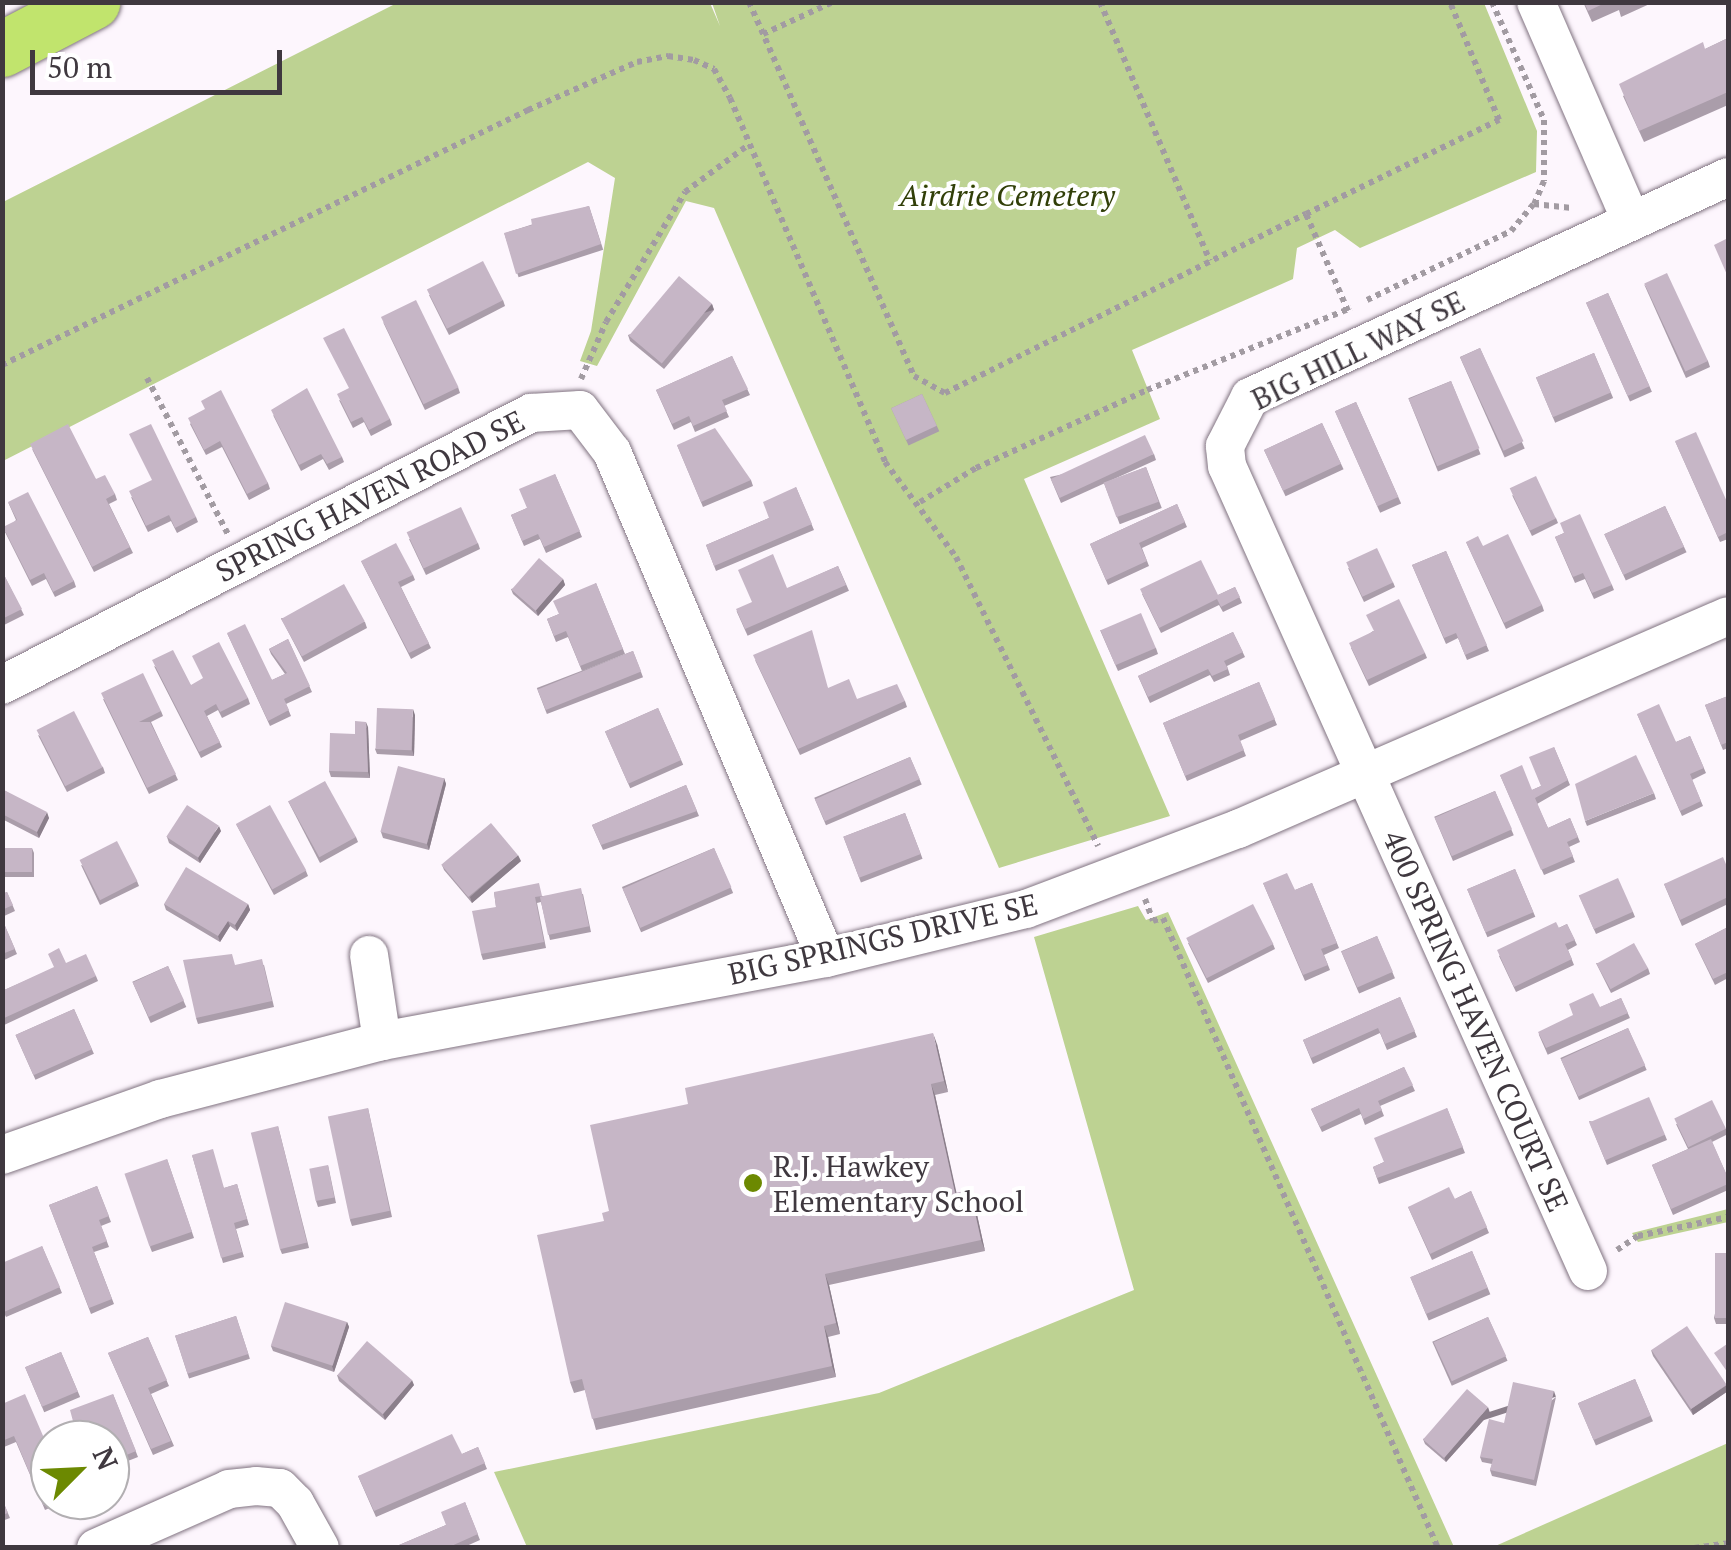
<!DOCTYPE html>
<style>
body{margin:0}
#map{position:relative;width:1731px;height:1550px;overflow:hidden;background:#fdf6fd;font-family:"PT Serif",serif}
div>[style]{position:absolute}
.green>*{inset:0;background:#bdd292}
.path>*{height:6px;margin-top:-3px;transform-origin:0;background:repeating-linear-gradient(90deg,#a29ba2 0 5px,transparent 0 10px)}
.roads{filter:drop-shadow(0 0 2px #817381) drop-shadow(0 0 2px #817381)}
.minor>*{height:38px;margin:-19px;padding:0 19px;transform-origin:19px;border-radius:19px;background:#fff}
.highway>*{height:55px;margin:-27.5px;padding:0 27.5px;transform-origin:27.5px;border-radius:27.5px;background:#c1e46d}
.wall>*{inset:0;background:#aa9daa;transform-origin:0 0}
.shaded-wall>*{inset:0;background:#8b7f8b;transform-origin:0 0}
.building>*{inset:0;background:#c6b6c6;transform-origin:0 0}
.dots>*{width:28px;height:28px;translate:-50% -50%;box-sizing:border-box;border:5px solid #fff;border-radius:50%}
span{translate:-50% -50%;white-space:nowrap;text-align:center;line-height:1.15;-webkit-text-stroke:8px #fff;paint-order:stroke}
.park-label{font-size:30px;color:#313f08;font-style:italic}
.street-label{font-size:30px;color:#3f383f}
.poi-label{font-size:30px;color:#3f383f}
.left{translate:0 -50%;text-align:left}
.frame{position:absolute;inset:0;border:5px solid #3f383f;pointer-events:none}
.north{position:absolute;left:30px;top:1420px;width:100px;height:100px;box-sizing:border-box;background:#fff;border:2px solid #b2afb2;border-radius:50%;rotate:66deg;font-size:28px;font-weight:700;line-height:40px;text-align:center;color:#3f383f}
.north::after{content:'';display:block;margin:auto;width:35px;height:45px;background:#6c8901;clip-path:polygon(50% 0,100% 100%,50% 72%,0 100%)}
.scale{position:absolute;left:30px;top:50px;width:252px;height:45px;box-sizing:border-box;border:5px solid #3f383f;border-top:0;padding-left:12px;font-size:30px;line-height:35px;white-space:nowrap;color:#3f383f;-webkit-text-stroke:8px #fff;paint-order:stroke}
</style>
<div id="map">
<div class="green">
<i style="clip-path:polygon(397px 3px,710px 3px,720px 26px,712px 3px,1484px 3px,1537px 131px,1536px 172px,1360px 248px,1335px 230px,1297px 248px,1293px 279px,1132px 350px,1160px 419px,1024px 479px,1170px 816px,999px 868px,714px 208px,686px 201px,597px 366px,580px 361px,591px 331px,615px 178px,588px 162px,3px 461px,3px 202px)"></i>
<i style="clip-path:polygon(1138px 906px,1146px 920px,1168px 912px,1454px 1547px,527px 1547px,494px 1472px,879px 1393px,1134px 1290px,1034px 937px)"></i>
<i style="clip-path:polygon(1728px 1209px,1728px 1222px,1638px 1242px,1632px 1233px)"></i>
<i style="clip-path:polygon(1728px 1443px,1728px 1547px,1493px 1547px)"></i>
</div>
<div class="path">
<i style="left:749px;top:2px;width:409px;rotate:66.2deg"></i>
<i style="left:914px;top:376px;width:35px;rotate:29deg"></i>
<i style="left:945px;top:393px;width:403px;rotate:-26.4deg"></i>
<i style="left:1100px;top:2px;width:281px;rotate:67deg"></i>
<i style="left:1492px;top:2px;width:129px;rotate:66.2deg"></i>
<i style="left:1544px;top:120px;width:61px;rotate:90deg"></i>
<i style="left:1544px;top:181px;width:25px;rotate:113deg"></i>
<i style="left:1534px;top:204px;width:38px;rotate:6deg"></i>
<i style="left:763px;top:34px;width:77px;rotate:-24.6deg"></i>
<i style="left:1367px;top:300px;width:160px;rotate:-25.6deg"></i>
<i style="left:1511px;top:231px;width:35px;rotate:-50deg"></i>
<i style="left:1348px;top:311px;width:106px;rotate:-113.4deg"></i>
<i style="left:1306px;top:214px;width:215px;rotate:-26deg"></i>
<i style="left:1499px;top:120px;width:128px;rotate:-112.6deg"></i>
<i style="left:2px;top:365px;width:585px;rotate:-25.86deg"></i>
<i style="left:528px;top:110px;width:119px;rotate:-23.8deg"></i>
<i style="left:637px;top:62px;width:32px;rotate:-11deg"></i>
<i style="left:668px;top:56px;width:26px;rotate:9deg"></i>
<i style="left:694px;top:60px;width:22px;rotate:24deg"></i>
<i style="left:714px;top:69px;width:33px;rotate:61deg"></i>
<i style="left:730px;top:98px;width:396px;rotate:66.9deg"></i>
<i style="left:885px;top:462px;width:119px;rotate:53.2deg"></i>
<i style="left:956px;top:557px;width:322px;rotate:63.8deg"></i>
<i style="left:147px;top:378px;width:176px;rotate:62.6deg"></i>
<i style="left:581px;top:379px;width:62px;rotate:-66.3deg"></i>
<i style="left:606px;top:322px;width:152px;rotate:-58.7deg"></i>
<i style="left:685px;top:192px;width:79px;rotate:-36.7deg"></i>
<i style="left:920px;top:502px;width:66px;rotate:-31.3deg"></i>
<i style="left:976px;top:468px;width:188px;rotate:-24.5deg"></i>
<i style="left:1147px;top:390px;width:220px;rotate:-21.9deg"></i>
<i style="left:1145px;top:899px;width:23px;rotate:70deg"></i>
<i style="left:1153px;top:921px;width:10px;rotate:-17deg"></i>
<i style="left:1163px;top:918px;width:687px;rotate:66.42deg"></i>
<i style="left:1617px;top:1250px;width:25px;rotate:-34deg"></i>
<i style="left:1638px;top:1236px;width:92px;rotate:-11.9deg"></i>
<i style="left:1694px;top:1548px;width:34px;rotate:-8deg"></i>
</div>
<div class="roads">
<div class="minor">
<i style="left:1536px;top:2px;width:238px;rotate:66.5deg"></i>
<i style="left:2px;top:685px;width:595px;rotate:-27.21deg"></i>
<i style="left:531px;top:413px;width:49px;rotate:-3.5deg"></i>
<i style="left:580px;top:410px;width:53px;rotate:52.7deg"></i>
<i style="left:612px;top:452px;width:549px;rotate:67.08deg"></i>
<i style="left:369px;top:955px;width:87px;rotate:81.4deg"></i>
<i style="left:2px;top:1155px;width:168px;rotate:-19.5deg"></i>
<i style="left:160px;top:1099px;width:229px;rotate:-14.6deg"></i>
<i style="left:382px;top:1041px;width:452px;rotate:-10.6deg"></i>
<i style="left:826px;top:958px;width:206px;rotate:-13.8deg"></i>
<i style="left:1026px;top:909px;width:227px;rotate:-20.7deg"></i>
<i style="left:1238px;top:829px;width:534px;rotate:-23.49deg"></i>
<i style="left:1588px;top:1271px;width:882px;rotate:-114.15deg"></i>
<i style="left:1227px;top:466px;width:20px;rotate:-96deg"></i>
<i style="left:1225px;top:446px;width:55px;rotate:-63deg"></i>
<i style="left:1250px;top:397px;width:526px;rotate:-24.71deg"></i>
<i style="left:96px;top:1548px;width:145px;rotate:-23.9deg"></i>
<i style="left:229px;top:1489px;width:27px;rotate:-6deg"></i>
<i style="left:256px;top:1486px;width:24px;rotate:5deg"></i>
<i style="left:280px;top:1488px;width:21px;rotate:45deg"></i>
<i style="left:295px;top:1503px;width:51px;rotate:60.9deg"></i>
</div>
<div class="highway">
<i style="left:2px;top:49px;width:102px;rotate:-27.6deg"></i>
</div>
</div>
<div class="wall">
<i style="clip-path:polygon(1583px 2px,1654px 2px,1621px 17px,1619px 10px,1592px 22px)"></i>
<i style="clip-path:polygon(1728px 38px,1728px 105px,1644px 142px,1623px 96px,1705px 49px)"></i>
<i style="left:589px;top:206px;width:46px;height:89px;rotate:72deg"></i>
<i style="clip-path:polygon(1644px 284px,1708px 361px,1710px 367px,1686px 378px)"></i>
<i style="left:1608px;top:293px;width:108px;height:24px;rotate:66deg"></i>
<i style="clip-path:polygon(429px 295px,503px 300px,505px 306px,449px 335px)"></i>
<i style="clip-path:polygon(712px 304px,714px 310px,664px 369px,630px 341px,628px 335px)"></i>
<i style="clip-path:polygon(383px 322px,458px 387px,460px 393px,425px 410px)"></i>
<i style="left:1480px;top:348px;width:110px;height:22px;rotate:66deg"></i>
<i style="left:1594px;top:353px;width:49px;height:63px;rotate:67deg"></i>
<i style="clip-path:polygon(732px 356px,750px 395px,724px 406px,729px 417px,695px 432px,691px 422px,674px 430px,656px 390px)"></i>
<i style="left:1451px;top:381px;width:79px;height:46px;rotate:68deg"></i>
<i style="left:922px;top:394px;width:41px;height:34px;rotate:65deg"></i>
<i style="clip-path:polygon(339px 400px,390px 419px,392px 425px,371px 436px,364px 422px,353px 428px)"></i>
<i style="left:1356px;top:402px;width:111px;height:23px;rotate:66deg"></i>
<i style="clip-path:polygon(204px 410px,268px 483px,270px 489px,249px 500px,222px 447px,206px 455px,190px 424px)"></i>
<i style="clip-path:polygon(273px 415px,342px 457px,344px 462px,329px 470px,323px 459px,301px 471px)"></i>
<i style="left:1322px;top:423px;width:51px;height:64px;rotate:65deg"></i>
<i style="clip-path:polygon(1675px 441px,1728px 504px,1728px 539px,1720px 542px)"></i>
<i style="clip-path:polygon(677px 445px,751px 480px,753px 486px,703px 507px)"></i>
<i style="clip-path:polygon(32px 449px,96px 479px,115px 494px,117px 500px,109px 504px,133px 553px,94px 572px)"></i>
<i style="clip-path:polygon(1154px 454px,1156px 460px,1061px 503px,1050px 477px)"></i>
<i style="left:1146px;top:467px;width:44px;height:45px;rotate:69deg"></i>
<i style="clip-path:polygon(555px 474px,582px 537px,546px 553px,540px 539px,524px 546px,511px 515px,527px 508px)"></i>
<i style="clip-path:polygon(796px 487px,814px 530px,716px 571px,706px 545px,769px 518px)"></i>
<i style="clip-path:polygon(1512px 495px,1556px 518px,1558px 523px,1532px 536px)"></i>
<i style="clip-path:polygon(131px 497px,196px 517px,198px 522px,177px 533px,171px 521px,148px 532px)"></i>
<i style="clip-path:polygon(8px 502px,74px 581px,76px 587px,55px 597px,46px 579px,32px 586px,5px 532px,16px 520px)"></i>
<i style="clip-path:polygon(1177px 504px,1187px 527px,1142px 548px,1149px 566px,1108px 585px,1090px 544px)"></i>
<i style="left:1665px;top:506px;width:51px;height:67px;rotate:65deg"></i>
<i style="clip-path:polygon(1564px 533px,1612px 585px,1614px 590px,1594px 599px,1585px 579px,1575px 583px,1555px 537px)"></i>
<i style="clip-path:polygon(409px 539px,478px 543px,480px 549px,426px 575px)"></i>
<i style="clip-path:polygon(1466px 542px,1483px 546px,1542px 605px,1544px 611px,1506px 629px)"></i>
<i style="clip-path:polygon(1446px 551px,1489px 651px,1467px 660px,1458px 638px,1446px 644px,1412px 565px)"></i>
<i style="clip-path:polygon(361px 561px,413px 575px,415px 580px,401px 587px,431px 648px,411px 659px)"></i>
<i style="left:838px;top:566px;width:27px;height:111px;rotate:66deg"></i>
<i style="clip-path:polygon(1348px 568px,1393px 582px,1395px 587px,1364px 602px)"></i>
<i style="clip-path:polygon(2px 571px,24px 615px,2px 626px)"></i>
<i style="clip-path:polygon(563px 579px,565px 585px,538px 616px,513px 594px,511px 589px)"></i>
<i style="clip-path:polygon(596px 583px,625px 654px,582px 671px,568px 637px,556px 642px,547px 619px,559px 614px)"></i>
<i style="clip-path:polygon(1235px 587px,1242px 603px,1223px 612px,1219px 605px,1161px 633px,1142px 594px,1218px 595px)"></i>
<i style="clip-path:polygon(281px 618px,365px 622px,367px 628px,304px 662px)"></i>
<i style="clip-path:polygon(1100px 630px,1156px 648px,1158px 654px,1118px 671px)"></i>
<i style="clip-path:polygon(1373px 631px,1425px 653px,1427px 658px,1369px 686px,1351px 648px)"></i>
<i style="clip-path:polygon(1233px 632px,1245px 657px,1227px 666px,1230px 675px,1214px 682px,1210px 675px,1150px 703px,1138px 676px)"></i>
<i style="clip-path:polygon(227px 633px,272px 680px,285px 674px,271px 654px,269px 649px,288px 639px,312px 692px,286px 704px,291px 716px,270px 726px)"></i>
<i style="left:633px;top:651px;width:28px;height:103px;rotate:69deg"></i>
<i style="clip-path:polygon(755px 660px,857px 699px,905px 701px,907px 707px,800px 755px)"></i>
<i style="clip-path:polygon(154px 666px,191px 685px,248px 698px,250px 704px,222px 718px,218px 710px,207px 716px,222px 747px,201px 758px)"></i>
<i style="clip-path:polygon(1259px 682px,1277px 725px,1240px 741px,1246px 756px,1187px 781px,1163px 723px)"></i>
<i style="clip-path:polygon(1728px 696px,1728px 748px,1723px 750px,1705px 705px)"></i>
<i style="clip-path:polygon(103px 699px,161px 711px,163px 716px,151px 722px,178px 780px,149px 794px)"></i>
<i style="left:658px;top:708px;width:62px;height:58px;rotate:66deg"></i>
<i style="clip-path:polygon(1637px 714px,1676px 742px,1690px 736px,1706px 773px,1692px 780px,1703px 806px,1682px 816px)"></i>
<i style="clip-path:polygon(415px 715px,414px 756px,377px 754px,375px 749px)"></i>
<i style="clip-path:polygon(368px 727px,370px 778px,331px 777px,329px 771px,355px 734px)"></i>
<i style="clip-path:polygon(38px 735px,103px 767px,105px 773px,67px 792px)"></i>
<i style="clip-path:polygon(1554px 747px,1570px 785px,1537px 804px,1548px 828px,1570px 818px,1580px 842px,1569px 847px,1575px 862px,1544px 875px,1500px 775px,1532px 790px,1541px 786px)"></i>
<i style="left:910px;top:757px;width:30px;height:104px;rotate:67deg"></i>
<i style="clip-path:polygon(444px 778px,446px 784px,429px 850px,383px 838px,381px 832px)"></i>
<i style="clip-path:polygon(686px 785px,699px 816px,603px 850px,592px 825px)"></i>
<i style="clip-path:polygon(2px 789px,49px 818px,39px 838px,2px 819px)"></i>
<i style="left:1495px;top:791px;width:48px;height:66px;rotate:67deg"></i>
<i style="clip-path:polygon(1654px 793px,1656px 799px,1587px 826px,1585px 821px)"></i>
<i style="clip-path:polygon(288px 801px,356px 837px,358px 842px,320px 863px)"></i>
<i style="left:905px;top:813px;width:49px;height:66px;rotate:69deg"></i>
<i style="clip-path:polygon(236px 824px,306px 871px,308px 876px,274px 895px)"></i>
<i style="clip-path:polygon(221px 831px,200px 863px,169px 843px,167px 837px)"></i>
<i style="clip-path:polygon(2px 848px,32px 848px,34px 853px,34px 877px,2px 877px)"></i>
<i style="left:714px;top:848px;width:49px;height:100px;rotate:67deg"></i>
<i style="clip-path:polygon(521px 861px,472px 903px,444px 870px,442px 865px)"></i>
<i style="clip-path:polygon(81px 865px,137px 881px,139px 886px,100px 905px)"></i>
<i style="left:1515px;top:869px;width:52px;height:52px;rotate:67deg"></i>
<i style="clip-path:polygon(1728px 869px,1728px 904px,1682px 926px,1664px 884px)"></i>
<i style="clip-path:polygon(1263px 883px,1295px 890px,1312px 883px,1339px 948px,1324px 955px,1330px 970px,1305px 981px)"></i>
<i style="clip-path:polygon(7px 892px,15px 911px,2px 917px,2px 894px)"></i>
<i style="clip-path:polygon(494px 892px,543px 896px,583px 894px,591px 932px,550px 940px,541px 902px,537px 903px,546px 948px,483px 960px,481px 954px,496px 907px)"></i>
<i style="clip-path:polygon(1579px 895px,1633px 912px,1635px 917px,1596px 934px)"></i>
<i style="clip-path:polygon(164px 904px,248px 904px,250px 910px,237px 931px,230px 926px,220px 942px,166px 910px)"></i>
<i style="clip-path:polygon(2px 919px,17px 954px,2px 961px)"></i>
<i style="clip-path:polygon(1567px 924px,1577px 945px,1568px 950px,1574px 965px,1516px 992px,1499px 956px)"></i>
<i style="clip-path:polygon(1728px 927px,1728px 978px,1715px 985px,1695px 944px)"></i>
<i style="left:1377px;top:936px;width:46px;height:39px;rotate:67deg"></i>
<i style="clip-path:polygon(1188px 943px,1273px 944px,1275px 949px,1208px 983px)"></i>
<i style="clip-path:polygon(66px 963px,96px 976px,98px 981px,2px 1026px,2px 991px)"></i>
<i style="clip-path:polygon(1596px 963px,1648px 968px,1650px 974px,1611px 993px)"></i>
<i style="clip-path:polygon(235px 965px,264px 965px,274px 1007px,198px 1024px,196px 1018px)"></i>
<i style="left:168px;top:966px;width:45px;height:39px;rotate:66deg"></i>
<i style="clip-path:polygon(1400px 997px,1417px 1037px,1387px 1050px,1380px 1033px,1313px 1064px,1303px 1040px)"></i>
<i style="left:1621px;top:998px;width:22px;height:90px;rotate:66deg"></i>
<i style="left:74px;top:1009px;width:49px;height:64px;rotate:66deg"></i>
<i style="left:1628px;top:1028px;width:46px;height:74px;rotate:66deg"></i>
<i style="clip-path:polygon(937px 1044px,948px 1092px,935px 1095px,956px 1193px,974px 1201px,985px 1251px,829px 1285px,840px 1334px,828px 1337px,836px 1377px,596px 1430px,585px 1390px,574px 1393px,570px 1382px,604px 1221px,609px 1211px)"></i>
<i style="clip-path:polygon(1404px 1067px,1415px 1091px,1380px 1106px,1384px 1116px,1365px 1125px,1361px 1114px,1322px 1132px,1311px 1109px)"></i>
<i style="clip-path:polygon(368px 1108px,392px 1217px,352px 1226px,350px 1220px)"></i>
<i style="clip-path:polygon(1447px 1108px,1465px 1153px,1379px 1184px,1373px 1167px,1384px 1162px)"></i>
<i style="clip-path:polygon(1589px 1121px,1665px 1135px,1667px 1140px,1607px 1165px)"></i>
<i style="clip-path:polygon(1676px 1124px,1726px 1129px,1728px 1134px,1712px 1142px,1728px 1178px,1728px 1190px,1673px 1215px,1652px 1165px,1688px 1149px)"></i>
<i style="clip-path:polygon(278px 1126px,309px 1248px,282px 1254px,280px 1249px)"></i>
<i style="clip-path:polygon(192px 1155px,224px 1188px,237px 1184px,249px 1225px,236px 1229px,244px 1257px,223px 1263px)"></i>
<i style="clip-path:polygon(167px 1159px,194px 1238px,152px 1252px,150px 1247px)"></i>
<i style="clip-path:polygon(328px 1165px,336px 1203px,318px 1207px,316px 1201px)"></i>
<i style="clip-path:polygon(97px 1186px,111px 1222px,101px 1226px,109px 1247px,94px 1252px,114px 1304px,91px 1314px,49px 1205px)"></i>
<i style="clip-path:polygon(1471px 1191px,1489px 1233px,1432px 1260px,1408px 1207px,1455px 1199px)"></i>
<i style="clip-path:polygon(42px 1246px,62px 1293px,6px 1317px,2px 1309px)"></i>
<i style="left:1472px;top:1251px;width:47px;height:67px;rotate:67deg"></i>
<i style="clip-path:polygon(1728px 1253px,1728px 1324px,1716px 1324px,1714px 1318px)"></i>
<i style="left:236px;top:1316px;width:45px;height:64px;rotate:72deg"></i>
<i style="left:1488px;top:1317px;width:48px;height:61px;rotate:66deg"></i>
<i style="clip-path:polygon(347px 1322px,349px 1327px,334px 1372px,273px 1351px,271px 1346px)"></i>
<i style="clip-path:polygon(148px 1337px,169px 1386px,151px 1394px,174px 1446px,153px 1455px,108px 1353px)"></i>
<i style="clip-path:polygon(1651px 1350px,1727px 1385px,1728px 1391px,1693px 1415px,1653px 1356px)"></i>
<i style="left:61px;top:1352px;width:49px;height:39px;rotate:67deg"></i>
<i style="clip-path:polygon(337px 1375px,414px 1385px,385px 1420px,339px 1381px)"></i>
<i style="left:1635px;top:1379px;width:46px;height:62px;rotate:67deg"></i>
<i style="clip-path:polygon(113px 1394px,138px 1457px,110px 1468px,110px 1440px)"></i>
<i style="clip-path:polygon(1556px 1397px,1536px 1486px,1492px 1476px,1490px 1470px,1492px 1464px,1482px 1462px,1480px 1457px)"></i>
<i style="clip-path:polygon(2px 1404px,50px 1500px,68px 1500px,45px 1510px,16px 1442px,4px 1447px,2px 1445px)"></i>
<i style="clip-path:polygon(1490px 1413px,1446px 1462px,1425px 1444px,1423px 1439px)"></i>
<i style="clip-path:polygon(478px 1447px,487px 1469px,376px 1517px,358px 1476px,462px 1454px)"></i>
<i style="clip-path:polygon(2px 1499px,10px 1518px,2px 1521px)"></i>
<i style="clip-path:polygon(465px 1502px,480px 1540px,462px 1548px,392px 1548px,446px 1525px)"></i>
</div>
<div class="shaded-wall">
<i style="left:712px;top:304px;width:6px;height:77px;rotate:72deg"></i>
<i style="clip-path:polygon(563px 579px,565px 585px,538px 616px,536px 610px)"></i>
<i style="clip-path:polygon(413px 709px,415px 715px,414px 756px,412px 750px)"></i>
<i style="clip-path:polygon(366px 722px,368px 727px,370px 778px,368px 772px)"></i>
<i style="clip-path:polygon(444px 778px,446px 784px,429px 850px,427px 844px)"></i>
<i style="clip-path:polygon(47px 812px,49px 818px,39px 838px,37px 832px)"></i>
<i style="clip-path:polygon(219px 826px,221px 831px,200px 863px,198px 858px)"></i>
<i style="clip-path:polygon(518px 855px,521px 861px,472px 903px,470px 897px)"></i>
<i style="clip-path:polygon(248px 904px,250px 910px,237px 931px,235px 925px)"></i>
<i style="clip-path:polygon(228px 921px,230px 926px,220px 942px,218px 936px)"></i>
<i style="clip-path:polygon(933px 1033px,937px 1044px,948px 1092px,944px 1081px)"></i>
<i style="clip-path:polygon(931px 1084px,935px 1095px,959px 1204px,955px 1193px)"></i>
<i style="clip-path:polygon(970px 1190px,974px 1201px,985px 1251px,981px 1240px)"></i>
<i style="clip-path:polygon(825px 1274px,829px 1285px,840px 1334px,836px 1323px)"></i>
<i style="clip-path:polygon(347px 1322px,349px 1327px,334px 1372px,332px 1366px)"></i>
<i style="clip-path:polygon(824px 1326px,828px 1337px,836px 1377px,832px 1366px)"></i>
<i style="clip-path:polygon(412px 1380px,414px 1385px,385px 1420px,383px 1414px)"></i>
<i style="clip-path:polygon(1727px 1385px,1728px 1391px,1693px 1415px,1691px 1409px)"></i>
<i style="left:1554px;top:1391px;width:6px;height:91px;rotate:72deg"></i>
<i style="clip-path:polygon(1488px 1407px,1490px 1413px,1446px 1462px,1444px 1457px)"></i>
</div>
<div class="building">
<i style="clip-path:polygon(1584px 2px,1607px 2px,1588px 11px)"></i>
<i style="clip-path:polygon(1728px 38px,1728px 92px,1639px 131px,1619px 84px,1703px 42px,1705px 49px)"></i>
<i style="clip-path:polygon(589px 206px,601px 244px,516px 274px,504px 233px,532px 225px,531px 219px)"></i>
<i style="clip-path:polygon(1728px 238px,1728px 277px,1714px 245px)"></i>
<i style="left:483px;top:261px;width:44px;height:63px;rotate:63deg"></i>
<i style="left:1667px;top:273px;width:97px;height:25px;rotate:65deg"></i>
<i style="left:679px;top:276px;width:43px;height:78px;rotate:40deg"></i>
<i style="left:1608px;top:293px;width:102px;height:24px;rotate:66deg"></i>
<i style="left:416px;top:300px;width:97px;height:39px;rotate:64deg"></i>
<i style="clip-path:polygon(344px 328px,390px 419px,369px 430px,362px 417px,351px 422px,337px 394px,349px 388px,323px 338px)"></i>
<i style="left:1480px;top:348px;width:103px;height:22px;rotate:65deg"></i>
<i style="left:1594px;top:353px;width:43px;height:63px;rotate:67deg"></i>
<i style="clip-path:polygon(732px 356px,748px 389px,722px 400px,727px 411px,693px 426px,689px 416px,672px 424px,656px 390px)"></i>
<i style="left:1451px;top:381px;width:73px;height:46px;rotate:67deg"></i>
<i style="clip-path:polygon(307px 388px,342px 457px,327px 464px,321px 454px,299px 465px,271px 410px)"></i>
<i style="clip-path:polygon(221px 390px,268px 483px,247px 494px,220px 441px,204px 450px,188px 418px,205px 409px,201px 401px)"></i>
<i style="left:922px;top:394px;width:35px;height:34px;rotate:65deg"></i>
<i style="left:1356px;top:402px;width:104px;height:23px;rotate:66deg"></i>
<i style="left:1322px;top:423px;width:45px;height:64px;rotate:65deg"></i>
<i style="clip-path:polygon(68px 424px,96px 479px,105px 475px,115px 494px,106px 499px,130px 547px,92px 567px,30px 444px)"></i>
<i style="clip-path:polygon(151px 424px,196px 517px,175px 528px,169px 515px,146px 526px,129px 491px,152px 480px,129px 434px)"></i>
<i style="clip-path:polygon(715px 428px,751px 480px,701px 502px,677px 445px)"></i>
<i style="clip-path:polygon(1696px 432px,1728px 504px,1728px 532px,1718px 537px,1675px 441px)"></i>
<i style="left:1145px;top:435px;width:21px;height:104px;rotate:65deg"></i>
<i style="left:1146px;top:467px;width:37px;height:45px;rotate:70deg"></i>
<i style="clip-path:polygon(555px 474px,580px 531px,544px 547px,538px 534px,522px 541px,511px 515px,527px 508px,519px 489px)"></i>
<i style="left:1536px;top:476px;width:47px;height:29px;rotate:65deg"></i>
<i style="clip-path:polygon(796px 487px,812px 524px,714px 566px,706px 545px,769px 518px,763px 502px)"></i>
<i style="clip-path:polygon(28px 492px,74px 581px,53px 592px,44px 573px,30px 580px,3px 527px,17px 520px,8px 502px)"></i>
<i style="clip-path:polygon(1177px 504px,1185px 522px,1139px 543px,1147px 561px,1106px 580px,1090px 544px)"></i>
<i style="left:1665px;top:506px;width:45px;height:67px;rotate:65deg"></i>
<i style="left:461px;top:507px;width:40px;height:60px;rotate:65deg"></i>
<i style="clip-path:polygon(1580px 514px,1612px 585px,1592px 593px,1583px 573px,1573px 577px,1555px 537px,1564px 533px,1560px 523px)"></i>
<i style="clip-path:polygon(1508px 534px,1542px 605px,1504px 623px,1466px 542px,1478px 536px,1483px 546px)"></i>
<i style="clip-path:polygon(396px 543px,413px 575px,398px 582px,429px 643px,409px 653px,361px 561px)"></i>
<i style="left:1377px;top:548px;width:38px;height:34px;rotate:65deg"></i>
<i style="clip-path:polygon(1446px 551px,1487px 645px,1465px 655px,1456px 633px,1444px 638px,1412px 565px)"></i>
<i style="clip-path:polygon(773px 554px,787px 588px,838px 566px,846px 585px,745px 629px,736px 609px,752px 602px,738px 570px)"></i>
<i style="left:539px;top:558px;width:32px;height:42px;rotate:41deg"></i>
<i style="clip-path:polygon(1201px 560px,1218px 595px,1235px 587px,1240px 597px,1221px 607px,1217px 599px,1159px 628px,1140px 589px)"></i>
<i style="clip-path:polygon(2px 571px,22px 609px,2px 619px)"></i>
<i style="clip-path:polygon(596px 583px,623px 649px,580px 666px,566px 631px,554px 636px,547px 619px,559px 614px,553px 601px)"></i>
<i style="left:344px;top:584px;width:43px;height:72px;rotate:61deg"></i>
<i style="clip-path:polygon(1399px 599px,1425px 653px,1367px 680px,1349px 643px,1374px 631px,1366px 615px)"></i>
<i style="left:1141px;top:613px;width:38px;height:44px;rotate:67deg"></i>
<i style="clip-path:polygon(245px 624px,272px 680px,287px 673px,269px 649px,288px 639px,310px 686px,284px 699px,289px 710px,268px 721px,227px 633px)"></i>
<i style="clip-path:polygon(812px 630px,828px 688px,849px 679px,857px 699px,897px 684px,905px 701px,798px 749px,753px 655px)"></i>
<i style="clip-path:polygon(1233px 632px,1243px 652px,1224px 661px,1228px 669px,1212px 676px,1208px 669px,1148px 697px,1138px 676px)"></i>
<i style="clip-path:polygon(219px 642px,248px 698px,220px 712px,216px 704px,204px 711px,220px 742px,199px 752px,152px 660px,173px 650px,191px 685px,203px 678px,192px 656px)"></i>
<i style="left:633px;top:651px;width:22px;height:103px;rotate:68deg"></i>
<i style="clip-path:polygon(143px 673px,161px 711px,139px 722px,150px 722px,176px 774px,147px 788px,101px 693px)"></i>
<i style="clip-path:polygon(1259px 682px,1275px 719px,1238px 735px,1244px 750px,1185px 776px,1163px 723px)"></i>
<i style="clip-path:polygon(1728px 696px,1728px 742px,1721px 745px,1705px 705px)"></i>
<i style="clip-path:polygon(1659px 704px,1676px 742px,1690px 736px,1704px 768px,1690px 774px,1701px 801px,1680px 811px,1637px 714px)"></i>
<i style="left:377px;top:708px;width:36px;height:41px;rotate:2deg"></i>
<i style="left:658px;top:708px;width:57px;height:58px;rotate:66deg"></i>
<i style="left:74px;top:711px;width:63px;height:42px;rotate:63deg"></i>
<i style="clip-path:polygon(355px 721px,366px 722px,368px 772px,329px 771px,330px 733px,355px 734px)"></i>
<i style="clip-path:polygon(1554px 747px,1568px 780px,1535px 798px,1548px 828px,1570px 818px,1578px 837px,1567px 842px,1573px 856px,1541px 870px,1500px 775px,1522px 765px,1532px 790px,1541px 786px,1529px 757px)"></i>
<i style="clip-path:polygon(1636px 755px,1654px 793px,1585px 821px,1575px 784px)"></i>
<i style="left:910px;top:757px;width:24px;height:104px;rotate:66deg"></i>
<i style="left:398px;top:766px;width:48px;height:68px;rotate:15deg"></i>
<i style="left:325px;top:781px;width:64px;height:42px;rotate:61deg"></i>
<i style="clip-path:polygon(686px 785px,697px 811px,601px 845px,592px 825px)"></i>
<i style="clip-path:polygon(2px 789px,47px 812px,37px 832px,2px 814px)"></i>
<i style="left:1495px;top:791px;width:42px;height:66px;rotate:66deg"></i>
<i style="left:187px;top:805px;width:38px;height:38px;rotate:33deg"></i>
<i style="left:270px;top:805px;width:75px;height:39px;rotate:61deg"></i>
<i style="left:905px;top:813px;width:44px;height:66px;rotate:69deg"></i>
<i style="left:491px;top:823px;width:42px;height:65px;rotate:50deg"></i>
<i style="left:117px;top:841px;width:45px;height:42px;rotate:63deg"></i>
<i style="left:2px;top:848px;width:30px;height:24px"></i>
<i style="left:714px;top:848px;width:43px;height:100px;rotate:66deg"></i>
<i style="clip-path:polygon(1723px 857px,1728px 869px,1728px 897px,1680px 920px,1664px 884px)"></i>
<i style="clip-path:polygon(186px 867px,248px 904px,235px 925px,228px 921px,218px 936px,164px 904px)"></i>
<i style="left:1515px;top:869px;width:47px;height:52px;rotate:67deg"></i>
<i style="clip-path:polygon(1287px 873px,1295px 890px,1312px 883px,1337px 943px,1321px 949px,1328px 965px,1303px 975px,1263px 883px)"></i>
<i style="left:1618px;top:878px;width:37px;height:43px;rotate:66deg"></i>
<i style="clip-path:polygon(539px 883px,542px 896px,535px 897px,544px 942px,481px 954px,472px 911px,496px 907px,494px 892px)"></i>
<i style="left:581px;top:888px;width:39px;height:42px;rotate:78deg"></i>
<i style="clip-path:polygon(7px 892px,13px 905px,2px 910px,2px 894px)"></i>
<i style="left:1253px;top:904px;width:45px;height:75px;rotate:63deg"></i>
<i style="clip-path:polygon(2px 919px,15px 949px,2px 954px)"></i>
<i style="clip-path:polygon(1556px 922px,1559px 928px,1567px 924px,1575px 940px,1565px 944px,1572px 959px,1514px 987px,1497px 950px)"></i>
<i style="clip-path:polygon(1728px 927px,1728px 972px,1713px 979px,1695px 944px)"></i>
<i style="left:1377px;top:936px;width:39px;height:39px;rotate:66deg"></i>
<i style="left:1634px;top:943px;width:29px;height:43px;rotate:61deg"></i>
<i style="clip-path:polygon(59px 948px,66px 963px,86px 954px,96px 976px,2px 1019px,2px 991px,54px 967px,48px 954px)"></i>
<i style="clip-path:polygon(232px 954px,235px 965px,262px 959px,272px 1001px,196px 1018px,183px 960px)"></i>
<i style="left:168px;top:966px;width:38px;height:39px;rotate:65deg"></i>
<i style="clip-path:polygon(1593px 993px,1600px 1007px,1621px 998px,1628px 1013px,1546px 1048px,1538px 1032px,1573px 1015px,1569px 1004px)"></i>
<i style="clip-path:polygon(1400px 997px,1415px 1031px,1385px 1044px,1378px 1028px,1311px 1058px,1303px 1040px)"></i>
<i style="left:74px;top:1009px;width:44px;height:64px;rotate:66deg"></i>
<i style="left:1628px;top:1028px;width:41px;height:74px;rotate:65deg"></i>
<i style="clip-path:polygon(933px 1033px,944px 1081px,931px 1084px,955px 1193px,970px 1190px,981px 1240px,825px 1274px,836px 1323px,824px 1326px,832px 1366px,592px 1419px,582px 1379px,570px 1382px,537px 1235px,604px 1221px,602px 1213px,609px 1211px,590px 1125px,688px 1104px,685px 1088px)"></i>
<i style="clip-path:polygon(1404px 1067px,1413px 1085px,1378px 1101px,1382px 1110px,1363px 1119px,1359px 1108px,1320px 1127px,1311px 1109px)"></i>
<i style="left:1649px;top:1097px;width:41px;height:65px;rotate:67deg"></i>
<i style="left:1712px;top:1100px;width:32px;height:42px;rotate:64deg"></i>
<i style="left:368px;top:1108px;width:105px;height:41px;rotate:78deg"></i>
<i style="clip-path:polygon(1447px 1108px,1463px 1147px,1377px 1178px,1373px 1167px,1384px 1162px,1374px 1138px)"></i>
<i style="left:278px;top:1126px;width:120px;height:28px;rotate:76deg"></i>
<i style="clip-path:polygon(1711px 1139px,1728px 1178px,1728px 1184px,1671px 1209px,1652px 1165px)"></i>
<i style="clip-path:polygon(213px 1149px,224px 1188px,237px 1184px,247px 1219px,234px 1223px,242px 1252px,221px 1258px,192px 1155px)"></i>
<i style="left:167px;top:1159px;width:77px;height:45px;rotate:71deg"></i>
<i style="left:328px;top:1165px;width:33px;height:19px;rotate:79deg"></i>
<i style="clip-path:polygon(97px 1186px,109px 1216px,99px 1220px,107px 1241px,92px 1247px,112px 1299px,89px 1308px,49px 1205px)"></i>
<i style="clip-path:polygon(1449px 1187px,1455px 1199px,1471px 1191px,1487px 1227px,1430px 1254px,1408px 1207px)"></i>
<i style="clip-path:polygon(42px 1246px,60px 1287px,4px 1312px,2px 1308px,2px 1263px)"></i>
<i style="left:1472px;top:1251px;width:40px;height:67px;rotate:67deg"></i>
<i style="left:1715px;top:1253px;width:13px;height:65px"></i>
<i style="left:285px;top:1302px;width:65px;height:46px;rotate:18deg"></i>
<i style="left:236px;top:1316px;width:40px;height:64px;rotate:72deg"></i>
<i style="left:1488px;top:1317px;width:43px;height:60px;rotate:65deg"></i>
<i style="left:1687px;top:1326px;width:71px;height:43px;rotate:56deg"></i>
<i style="clip-path:polygon(148px 1337px,167px 1380px,148px 1388px,171px 1441px,151px 1449px,108px 1353px)"></i>
<i style="left:367px;top:1341px;width:60px;height:45px;rotate:41deg"></i>
<i style="clip-path:polygon(1727px 1344px,1728px 1346px,1728px 1373px,1714px 1353px)"></i>
<i style="left:61px;top:1352px;width:43px;height:39px;rotate:67deg"></i>
<i style="left:1635px;top:1379px;width:40px;height:62px;rotate:67deg"></i>
<i style="clip-path:polygon(1513px 1382px,1554px 1391px,1534px 1480px,1490px 1470px,1493px 1459px,1480px 1457px,1489px 1419px,1504px 1423px)"></i>
<i style="left:1467px;top:1389px;width:28px;height:67px;rotate:41deg"></i>
<i style="clip-path:polygon(25px 1394px,50px 1452px,50px 1500px,54px 1500px,43px 1505px,14px 1436px,2px 1441px,2px 1404px)"></i>
<i style="clip-path:polygon(113px 1394px,136px 1451px,110px 1462px,110px 1440px,78px 1440px,70px 1410px)"></i>
<i style="clip-path:polygon(452px 1434px,462px 1454px,478px 1447px,485px 1463px,374px 1511px,358px 1476px)"></i>
<i style="clip-path:polygon(2px 1499px,8px 1513px,2px 1515px)"></i>
<i style="clip-path:polygon(465px 1502px,478px 1534px,447px 1548px,392px 1548px,446px 1525px,441px 1512px)"></i>
</div>
<div class="dots">
<i style="left:753px;top:1183px;background:#6c8901"></i>
</div>
<div class="park-label">
<span style="left:1007px;top:195px">Airdrie Cemetery</span>
</div>
<div class="street-label">
<span style="left:1358px;top:350px;rotate:-26deg">BIG HILL WAY SE</span>
<span style="left:370px;top:496px;rotate:-27deg">SPRING HAVEN ROAD SE</span>
<span style="left:883px;top:939px;rotate:-13deg">BIG SPRINGS DRIVE SE</span>
<span style="left:1476px;top:1021px;rotate:66deg">400 SPRING HAVEN COURT SE</span>
</div>
<div class="poi-label">
<span class="left" style="left:773px;top:1183px">R.J. Hawkey<br>Elementary School</span>
</div>
<div class="frame"></div>
<div class="north">N</div>
<div class="scale">50 m</div>
</div>
